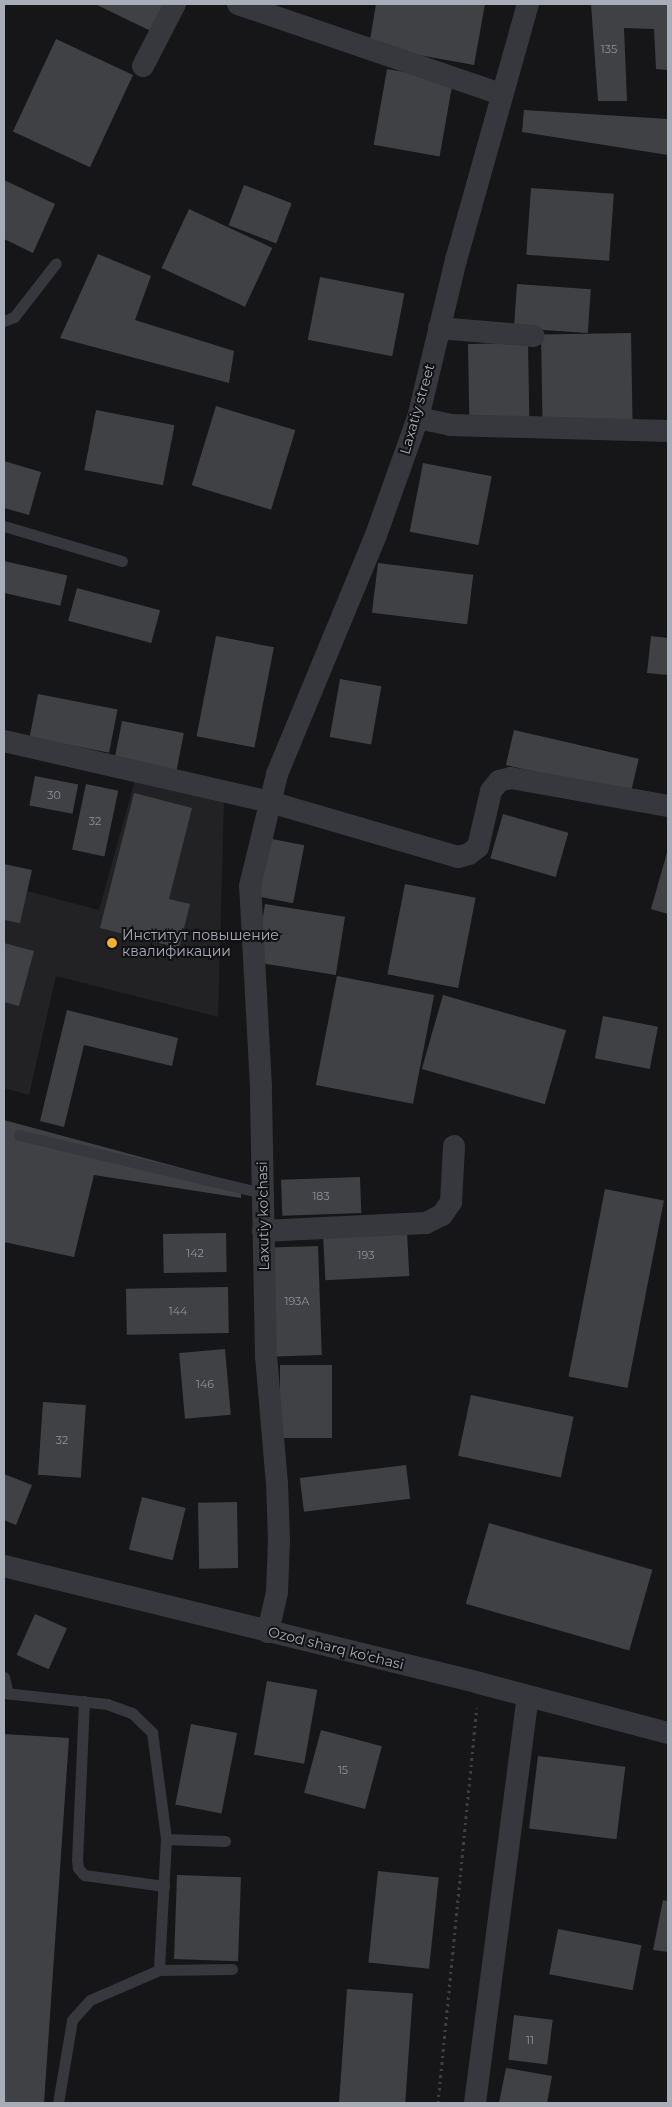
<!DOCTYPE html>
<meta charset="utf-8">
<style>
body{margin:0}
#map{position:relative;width:672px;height:2107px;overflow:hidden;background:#161618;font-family:Montserrat,sans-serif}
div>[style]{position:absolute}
.built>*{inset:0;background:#222225}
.building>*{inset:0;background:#404145;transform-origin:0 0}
.path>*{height:3px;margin-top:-1.5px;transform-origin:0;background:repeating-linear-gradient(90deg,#3d3f44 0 2.5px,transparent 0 6.5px)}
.service>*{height:11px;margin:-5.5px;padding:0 5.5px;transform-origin:5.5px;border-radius:5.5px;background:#37383d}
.minor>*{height:22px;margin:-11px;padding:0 11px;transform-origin:11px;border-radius:11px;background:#37383d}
.dots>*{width:14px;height:14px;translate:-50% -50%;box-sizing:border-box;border:2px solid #111113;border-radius:50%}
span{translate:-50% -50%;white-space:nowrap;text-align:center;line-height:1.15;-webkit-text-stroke:4px #111113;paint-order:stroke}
.number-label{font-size:11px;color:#8e929b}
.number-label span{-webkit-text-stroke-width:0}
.street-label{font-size:14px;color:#a8adb8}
.poi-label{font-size:14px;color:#a8adb8}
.left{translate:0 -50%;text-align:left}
.frame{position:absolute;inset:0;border:5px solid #a8adb8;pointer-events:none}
</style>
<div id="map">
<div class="built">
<i style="clip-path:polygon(137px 773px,224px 799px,218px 1017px,56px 976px,29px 1095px,4px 1088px,4px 885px,99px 910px)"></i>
</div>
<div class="building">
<i style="clip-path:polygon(95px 4px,171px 4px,157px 34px)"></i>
<i style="clip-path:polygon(376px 4px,485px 4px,474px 65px,369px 46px)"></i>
<i style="clip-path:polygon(591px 4px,668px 4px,668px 70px,656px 69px,654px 29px,624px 28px,627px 101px,598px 101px)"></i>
<i style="left:56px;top:39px;width:85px;height:102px;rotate:25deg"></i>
<i style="left:387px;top:69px;width:67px;height:77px;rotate:10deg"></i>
<i style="clip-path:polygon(524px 110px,668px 119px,668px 155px,522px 132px)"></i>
<i style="clip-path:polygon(4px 180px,55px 204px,33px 253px,4px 239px)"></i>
<i style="left:244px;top:185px;width:51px;height:43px;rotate:21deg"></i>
<i style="left:531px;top:188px;width:83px;height:67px;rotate:4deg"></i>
<i style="left:189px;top:209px;width:92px;height:65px;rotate:25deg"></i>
<i style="clip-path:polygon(98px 254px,151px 276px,135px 320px,234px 351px,229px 383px,60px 338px)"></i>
<i style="left:320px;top:277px;width:86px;height:64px;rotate:11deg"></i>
<i style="left:517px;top:284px;width:74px;height:44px;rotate:4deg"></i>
<i style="left:631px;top:333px;width:89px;height:90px;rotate:89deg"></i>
<i style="left:528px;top:343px;width:79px;height:60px;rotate:89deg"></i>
<i style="left:216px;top:406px;width:83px;height:83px;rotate:17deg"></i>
<i style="left:96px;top:410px;width:80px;height:61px;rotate:11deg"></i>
<i style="clip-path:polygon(4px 461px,41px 472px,29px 515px,4px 508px)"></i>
<i style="left:423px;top:463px;width:70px;height:70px;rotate:11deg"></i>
<i style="left:4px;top:561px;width:65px;height:31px;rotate:13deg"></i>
<i style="left:378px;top:563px;width:96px;height:50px;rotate:7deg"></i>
<i style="left:77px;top:588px;width:86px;height:34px;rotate:15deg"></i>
<i style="left:216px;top:636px;width:59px;height:102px;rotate:11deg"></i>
<i style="clip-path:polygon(651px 636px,668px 638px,668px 675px,647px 673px)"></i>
<i style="left:340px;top:679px;width:42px;height:59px;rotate:10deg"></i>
<i style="left:38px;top:694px;width:81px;height:44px;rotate:11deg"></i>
<i style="left:122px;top:721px;width:63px;height:47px;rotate:11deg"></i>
<i style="left:514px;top:730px;width:128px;height:36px;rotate:13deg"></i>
<i style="left:35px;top:776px;width:44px;height:30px;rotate:11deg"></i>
<i style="left:86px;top:784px;width:33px;height:67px;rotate:12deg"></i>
<i style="clip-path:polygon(134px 793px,192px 808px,169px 899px,190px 904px,179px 948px,100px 928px)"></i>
<i style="left:503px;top:814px;width:68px;height:46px;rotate:16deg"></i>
<i style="left:267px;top:838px;width:38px;height:59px;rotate:11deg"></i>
<i style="clip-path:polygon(668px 849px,668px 914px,651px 909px)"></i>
<i style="clip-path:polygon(4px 864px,32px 870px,20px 923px,4px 920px)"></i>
<i style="left:405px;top:884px;width:72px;height:92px;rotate:11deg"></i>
<i style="left:265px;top:904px;width:81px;height:59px;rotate:9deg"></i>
<i style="clip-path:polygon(4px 943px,34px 951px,19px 1006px,4px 1002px)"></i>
<i style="left:337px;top:976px;width:99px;height:111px;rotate:11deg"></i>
<i style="left:443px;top:995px;width:128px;height:77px;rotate:16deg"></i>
<i style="clip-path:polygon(67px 1010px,178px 1038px,172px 1066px,84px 1045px,64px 1127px,40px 1121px)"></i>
<i style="left:603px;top:1016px;width:56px;height:43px;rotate:11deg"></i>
<i style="clip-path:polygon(4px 1120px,241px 1184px,241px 1198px,94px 1175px,74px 1257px,4px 1242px)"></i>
<i style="left:360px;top:1177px;width:36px;height:79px;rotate:88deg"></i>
<i style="left:605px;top:1189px;width:60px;height:191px;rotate:11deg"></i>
<i style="left:407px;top:1232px;width:44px;height:84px;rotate:87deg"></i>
<i style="left:226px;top:1233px;width:39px;height:63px;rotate:89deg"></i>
<i style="left:318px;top:1246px;width:109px;height:46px;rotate:88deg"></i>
<i style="left:228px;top:1287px;width:46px;height:102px;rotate:89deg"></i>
<i style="left:225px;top:1349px;width:66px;height:46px;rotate:85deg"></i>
<i style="left:280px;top:1365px;width:52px;height:73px"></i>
<i style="left:471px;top:1395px;width:105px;height:62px;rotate:12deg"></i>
<i style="left:43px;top:1402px;width:43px;height:73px;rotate:4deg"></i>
<i style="left:406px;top:1465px;width:34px;height:107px;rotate:83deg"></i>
<i style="clip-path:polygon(4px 1474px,32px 1485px,16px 1525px,4px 1520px)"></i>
<i style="left:142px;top:1497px;width:45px;height:54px;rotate:14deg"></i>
<i style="left:237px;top:1502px;width:66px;height:39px;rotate:89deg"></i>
<i style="left:489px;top:1523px;width:170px;height:84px;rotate:16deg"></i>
<i style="left:35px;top:1614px;width:35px;height:45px;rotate:24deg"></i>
<i style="left:267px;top:1681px;width:51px;height:75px;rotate:10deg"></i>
<i style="left:191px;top:1724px;width:47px;height:82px;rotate:11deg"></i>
<i style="left:321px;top:1730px;width:63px;height:65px;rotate:15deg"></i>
<i style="clip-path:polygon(4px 1734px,69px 1738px,44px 2103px,4px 2103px)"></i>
<i style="left:538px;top:1756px;width:88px;height:73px;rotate:7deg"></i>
<i style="left:378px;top:1871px;width:61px;height:92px;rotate:6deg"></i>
<i style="left:177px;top:1875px;width:64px;height:84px;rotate:2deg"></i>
<i style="clip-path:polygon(663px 1900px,668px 1901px,668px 1952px,653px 1950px)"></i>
<i style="left:558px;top:1929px;width:85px;height:46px;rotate:11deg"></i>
<i style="left:347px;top:1989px;width:66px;height:114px;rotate:4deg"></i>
<i style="left:514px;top:2015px;width:39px;height:45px;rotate:7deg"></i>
<i style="clip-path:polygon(506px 2068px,552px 2076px,547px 2103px,499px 2103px)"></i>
</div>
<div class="path">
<i style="left:438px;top:2103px;width:397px;rotate:-84.4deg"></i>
</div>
<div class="service">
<i style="left:4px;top:321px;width:11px;rotate:-22deg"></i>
<i style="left:14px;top:317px;width:68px;rotate:-52.1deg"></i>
<i style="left:4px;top:526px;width:123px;rotate:16.5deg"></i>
<i style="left:19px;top:1135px;width:251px;rotate:13.4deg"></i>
<i style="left:4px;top:1677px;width:17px;rotate:77deg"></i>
<i style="left:4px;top:1693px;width:104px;rotate:6.1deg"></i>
<i style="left:107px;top:1704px;width:27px;rotate:20deg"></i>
<i style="left:132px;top:1713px;width:28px;rotate:44deg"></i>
<i style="left:152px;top:1732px;width:108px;rotate:82.5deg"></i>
<i style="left:166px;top:1839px;width:131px;rotate:93.1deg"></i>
<i style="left:84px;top:1701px;width:158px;rotate:92.5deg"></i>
<i style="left:77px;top:1859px;width:9px;rotate:84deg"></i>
<i style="left:78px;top:1868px;width:9px;rotate:49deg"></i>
<i style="left:84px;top:1875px;width:81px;rotate:7.8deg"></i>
<i style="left:166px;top:1839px;width:59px;rotate:1.9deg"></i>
<i style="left:58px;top:2103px;width:84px;rotate:-80.4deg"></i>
<i style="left:72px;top:2020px;width:27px;rotate:-48deg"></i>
<i style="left:90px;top:2000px;width:75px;rotate:-23.5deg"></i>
<i style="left:159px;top:1970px;width:73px;rotate:-0.8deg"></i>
</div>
<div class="minor">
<i style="left:238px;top:4px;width:278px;rotate:18.9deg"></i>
<i style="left:143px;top:66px;width:70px;rotate:-62.7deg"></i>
<i style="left:439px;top:328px;width:95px;rotate:4.8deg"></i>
<i style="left:418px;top:418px;width:33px;rotate:12deg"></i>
<i style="left:450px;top:425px;width:218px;rotate:1.6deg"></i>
<i style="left:4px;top:741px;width:273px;rotate:12.9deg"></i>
<i style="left:270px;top:802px;width:196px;rotate:16.3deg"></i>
<i style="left:458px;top:857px;width:11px;rotate:-15deg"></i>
<i style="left:469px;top:854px;width:11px;rotate:-38deg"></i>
<i style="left:478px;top:847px;width:57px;rotate:-76.9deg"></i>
<i style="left:491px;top:791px;width:13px;rotate:-51deg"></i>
<i style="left:499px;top:781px;width:12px;rotate:-14deg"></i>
<i style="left:511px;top:778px;width:159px;rotate:10.1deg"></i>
<i style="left:263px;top:1231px;width:163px;rotate:-2.8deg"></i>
<i style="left:426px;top:1223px;width:18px;rotate:-27deg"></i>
<i style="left:442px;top:1215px;width:16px;rotate:-55deg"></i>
<i style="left:451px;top:1202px;width:56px;rotate:-86.9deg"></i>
<i style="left:4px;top:1566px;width:489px;rotate:13.8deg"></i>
<i style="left:479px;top:1683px;width:196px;rotate:14.8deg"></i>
<i style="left:268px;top:1632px;width:41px;rotate:-77.3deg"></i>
<i style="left:277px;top:1592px;width:52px;rotate:-87.8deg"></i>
<i style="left:279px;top:1540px;width:56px;rotate:-92deg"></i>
<i style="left:277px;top:1484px;width:128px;rotate:-94.9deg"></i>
<i style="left:266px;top:1356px;width:269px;rotate:-91.1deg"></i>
<i style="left:261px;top:1087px;width:201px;rotate:-93.1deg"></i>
<i style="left:250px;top:886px;width:115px;rotate:-76.4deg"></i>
<i style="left:277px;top:774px;width:259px;rotate:-67.5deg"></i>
<i style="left:376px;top:535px;width:124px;rotate:-70.3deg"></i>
<i style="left:418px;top:418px;width:163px;rotate:-76.5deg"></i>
<i style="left:456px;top:260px;width:266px;rotate:-74.3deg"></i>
<i style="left:475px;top:2103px;width:410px;rotate:-82.6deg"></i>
</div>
<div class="dots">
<i style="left:112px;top:943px;background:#f2b134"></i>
</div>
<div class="number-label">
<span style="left:609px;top:49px">135</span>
<span style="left:54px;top:795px">30</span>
<span style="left:95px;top:821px">32</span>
<span style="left:321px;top:1196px">183</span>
<span style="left:195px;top:1253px">142</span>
<span style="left:366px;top:1255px">193</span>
<span style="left:297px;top:1301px">193А</span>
<span style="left:178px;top:1311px">144</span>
<span style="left:205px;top:1384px">146</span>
<span style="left:62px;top:1440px">32</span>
<span style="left:343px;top:1770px">15</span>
<span style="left:530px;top:2040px">11</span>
</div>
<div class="street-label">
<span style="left:417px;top:409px;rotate:-74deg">Laxatiy street</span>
<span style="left:263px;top:1216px;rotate:-91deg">Laxutiy ko'chasi</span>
<span style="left:336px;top:1648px;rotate:14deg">Ozod sharq ko'chasi</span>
</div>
<div class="poi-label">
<span class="left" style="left:122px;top:943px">Институт повышение<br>квалификации</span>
</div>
<div class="frame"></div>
</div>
